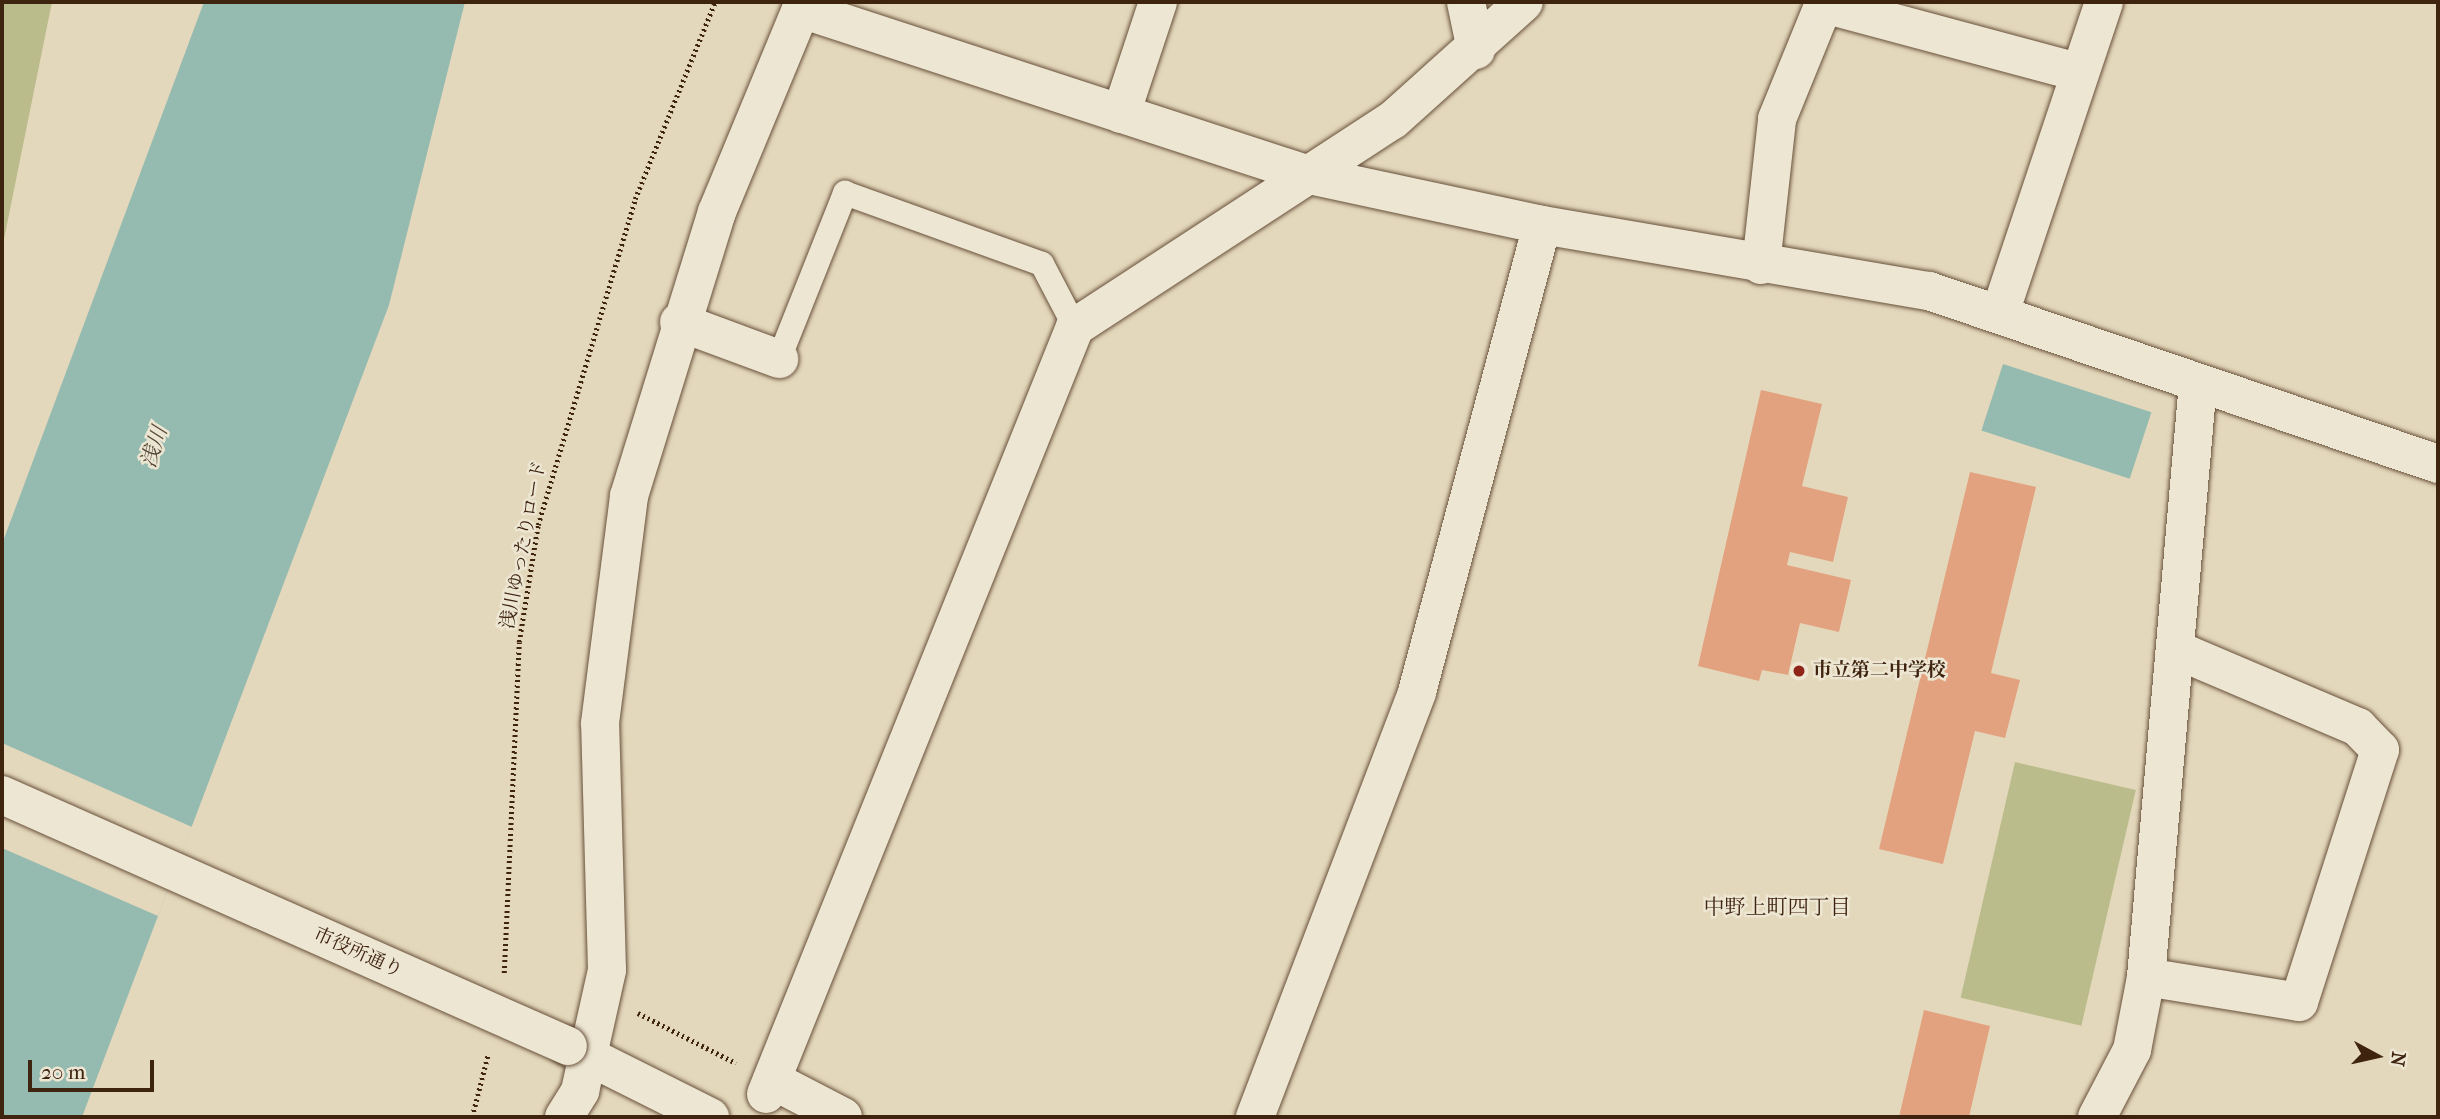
<!DOCTYPE html>
<meta charset="utf-8">
<style>
body{margin:0}
#map{position:relative;width:2440px;height:1119px;overflow:hidden;background:#e4d8bc;font-family:"IM FELL French Canon","Noto Serif JP",serif}
div>[style]{position:absolute}
.green>*{inset:0;background:#bbbc8c;transform-origin:0 0}
.water>*{inset:0;background:#95baaf;transform-origin:0 0}
.pier>*{inset:0;background:#e4d8bc}
.building>*{inset:0;background:#e3a27f}
.path>*{height:4.5px;margin-top:-2.25px;transform-origin:0;background:repeating-linear-gradient(90deg,#3e230f 0 2px,transparent 0 5.5px)}
.roads{filter:drop-shadow(0 0 2px #68503a) drop-shadow(0 0 2px #68503a)}
.service>*{height:24px;margin:-12px;padding:0 12px;transform-origin:12px;border-radius:12px;background:#ede6d3}
.minor>*{height:38px;margin:-19px;padding:0 19px;transform-origin:19px;border-radius:19px;background:#ede6d3}
.tertiary>*{height:38px;margin:-19px;padding:0 19px;transform-origin:19px;border-radius:19px;background:#ede6d3}
.bridges{filter:drop-shadow(0 0 2px #68503a) drop-shadow(0 0 2px #68503a)}
.tertiary-bridge>*{height:38px;margin:-19px;padding:0 19px;transform-origin:19px;border-radius:19px;background:#ede6d3}
.dots>*{width:19px;height:19px;translate:-50% -50%;box-sizing:border-box;border:4px solid #ede6d3;border-radius:50%}
span{translate:-50% -50%;white-space:nowrap;text-align:center;line-height:1.15;-webkit-text-stroke:5px #ede6d3;paint-order:stroke}
.street-label{font-size:19px;color:#3e230f}
.poi-label{font-size:19px;color:#3e230f;font-weight:700}
.left{translate:0 -50%;text-align:left}
.water-label{font-size:21px;color:#544937;font-style:italic}
.neighbourhood-label{font-size:21px;color:#3e230f}
.frame{position:absolute;inset:0;border:4px solid #3e230f;pointer-events:none}
.north{position:absolute;left:2342px;top:1021px;width:70px;height:70px;-webkit-text-stroke:5px #ede6d3;paint-order:stroke;rotate:98deg;font-size:19px;font-weight:700;line-height:28px;text-align:center;color:#3e230f}
.north::after{content:'';display:block;margin:auto;width:24px;height:32px;background:#3e230f;clip-path:polygon(50% 0,100% 100%,50% 72%,0 100%)}
.scale{position:absolute;left:28px;top:1060px;width:126px;height:32px;box-sizing:border-box;border:4px solid #3e230f;border-top:0;padding-left:9px;font-size:21px;line-height:24px;white-space:nowrap;color:#3e230f;-webkit-text-stroke:5px #ede6d3;paint-order:stroke}
</style>
<div id="map">
<div class="green">
<i style="clip-path:polygon(2px 2px,52px 2px,2px 249px)"></i>
<i style="left:2015px;top:762px;width:124px;height:242px;rotate:13deg"></i>
</div>
<div class="water">
<i style="clip-path:polygon(204px 2px,465px 2px,389px 305px,82px 1117px,2px 1117px,2px 544px)"></i>
<i style="left:2003px;top:364px;width:156px;height:70px;rotate:18deg"></i>
</div>
<div class="pier">
<i style="clip-path:polygon(2px 743px,192px 827px,158px 916px,2px 848px)"></i>
</div>
<div class="building">
<i style="clip-path:polygon(1761px 390px,1822px 404px,1802px 486px,1848px 497px,1833px 562px,1790px 552px,1787px 565px,1851px 580px,1839px 632px,1800px 623px,1788px 675px,1762px 670px,1759px 681px,1698px 666px)"></i>
<i style="clip-path:polygon(1970px 472px,2036px 487px,1991px 673px,2020px 680px,2005px 738px,1975px 731px,1943px 864px,1879px 849px)"></i>
<i style="clip-path:polygon(1924px 1010px,1990px 1026px,1969px 1117px,1899px 1117px)"></i>
</div>
<div class="path">
<i style="left:504px;top:973px;width:331px;rotate:-87.4deg"></i>
<i style="left:519px;top:642px;width:119px;rotate:-80.8deg"></i>
<i style="left:538px;top:525px;width:340px;rotate:-73.4deg"></i>
<i style="left:635px;top:199px;width:213px;rotate:-67.9deg"></i>
<i style="left:638px;top:1013px;width:110px;rotate:27deg"></i>
<i style="left:472px;top:1117px;width:65px;rotate:-75.7deg"></i>
</div>
<div class="roads">
<div class="service">
<i style="left:779px;top:359px;width:179px;rotate:-68.3deg"></i>
<i style="left:845px;top:193px;width:209px;rotate:19.8deg"></i>
<i style="left:1042px;top:264px;width:71px;rotate:62.4deg"></i>
</div>
<div class="minor">
<i style="left:1466px;top:2px;width:49px;rotate:78.2deg"></i>
<i style="left:801px;top:9px;width:534px;rotate:18.1deg"></i>
<i style="left:1309px;top:175px;width:238px;rotate:12.1deg"></i>
<i style="left:1542px;top:225px;width:393px;rotate:9.7deg"></i>
<i style="left:1929px;top:291px;width:538px;rotate:18.77deg"></i>
<i style="left:1121px;top:114px;width:118px;rotate:-71.7deg"></i>
<i style="left:1761px;top:265px;width:147px;rotate:-83.7deg"></i>
<i style="left:1777px;top:119px;width:124px;rotate:-67.8deg"></i>
<i style="left:1824px;top:4px;width:262px;rotate:15deg"></i>
<i style="left:2000px;top:313px;width:328px;rotate:-71.5deg"></i>
<i style="left:679px;top:322px;width:107px;rotate:20.3deg"></i>
<i style="left:2146px;top:977px;width:155px;rotate:9.3deg"></i>
<i style="left:2299px;top:1002px;width:265px;rotate:-72.2deg"></i>
<i style="left:2380px;top:750px;width:32px;rotate:-134deg"></i>
<i style="left:2358px;top:727px;width:197px;rotate:-157deg"></i>
<i style="left:772px;top:1080px;width:80px;rotate:27.5deg"></i>
<i style="left:766px;top:1094px;width:827px;rotate:-68.06deg"></i>
<i style="left:1075px;top:327px;width:379px;rotate:-33.1deg"></i>
<i style="left:1393px;top:120px;width:176px;rotate:-42deg"></i>
<i style="left:564px;top:1117px;width:31px;rotate:-58deg"></i>
<i style="left:580px;top:1091px;width:124px;rotate:-77.4deg"></i>
<i style="left:607px;top:970px;width:247px;rotate:-91.6deg"></i>
<i style="left:600px;top:723px;width:229px;rotate:-82.7deg"></i>
<i style="left:629px;top:496px;width:297px;rotate:-72.8deg"></i>
<i style="left:717px;top:212px;width:227px;rotate:-67.5deg"></i>
<i style="left:1255px;top:1117px;width:455px;rotate:-69.1deg"></i>
<i style="left:1417px;top:692px;width:483px;rotate:-75deg"></i>
<i style="left:2097px;top:1117px;width:76px;rotate:-62.4deg"></i>
<i style="left:2132px;top:1050px;width:74px;rotate:-79.1deg"></i>
<i style="left:2146px;top:977px;width:596px;rotate:-85deg"></i>
</div>
<div class="tertiary">
<i style="left:568px;top:1046px;width:159px;rotate:26.6deg"></i>
</div>
</div>
<div class="bridges">
<div class="tertiary-bridge">
<i style="left:2px;top:795px;width:619px;rotate:23.92deg"></i>
</div>
</div>
<div class="dots">
<i style="left:1799px;top:671px;background:#8f2418"></i>
</div>
<div class="street-label">
<span style="left:524px;top:545px;rotate:-79deg">浅川ゆったりロード</span>
<span style="left:358px;top:953px;rotate:24deg">市役所通り</span>
</div>
<div class="poi-label">
<span class="left" style="left:1813px;top:671px">市立第二中学校</span>
</div>
<div class="water-label">
<span style="left:154px;top:447px;rotate:-72deg">浅川</span>
</div>
<div class="neighbourhood-label">
<span style="left:1777px;top:907px">中野上町四丁目</span>
</div>
<div class="frame"></div>
<div class="north">N</div>
<div class="scale">20 m</div>
</div>
